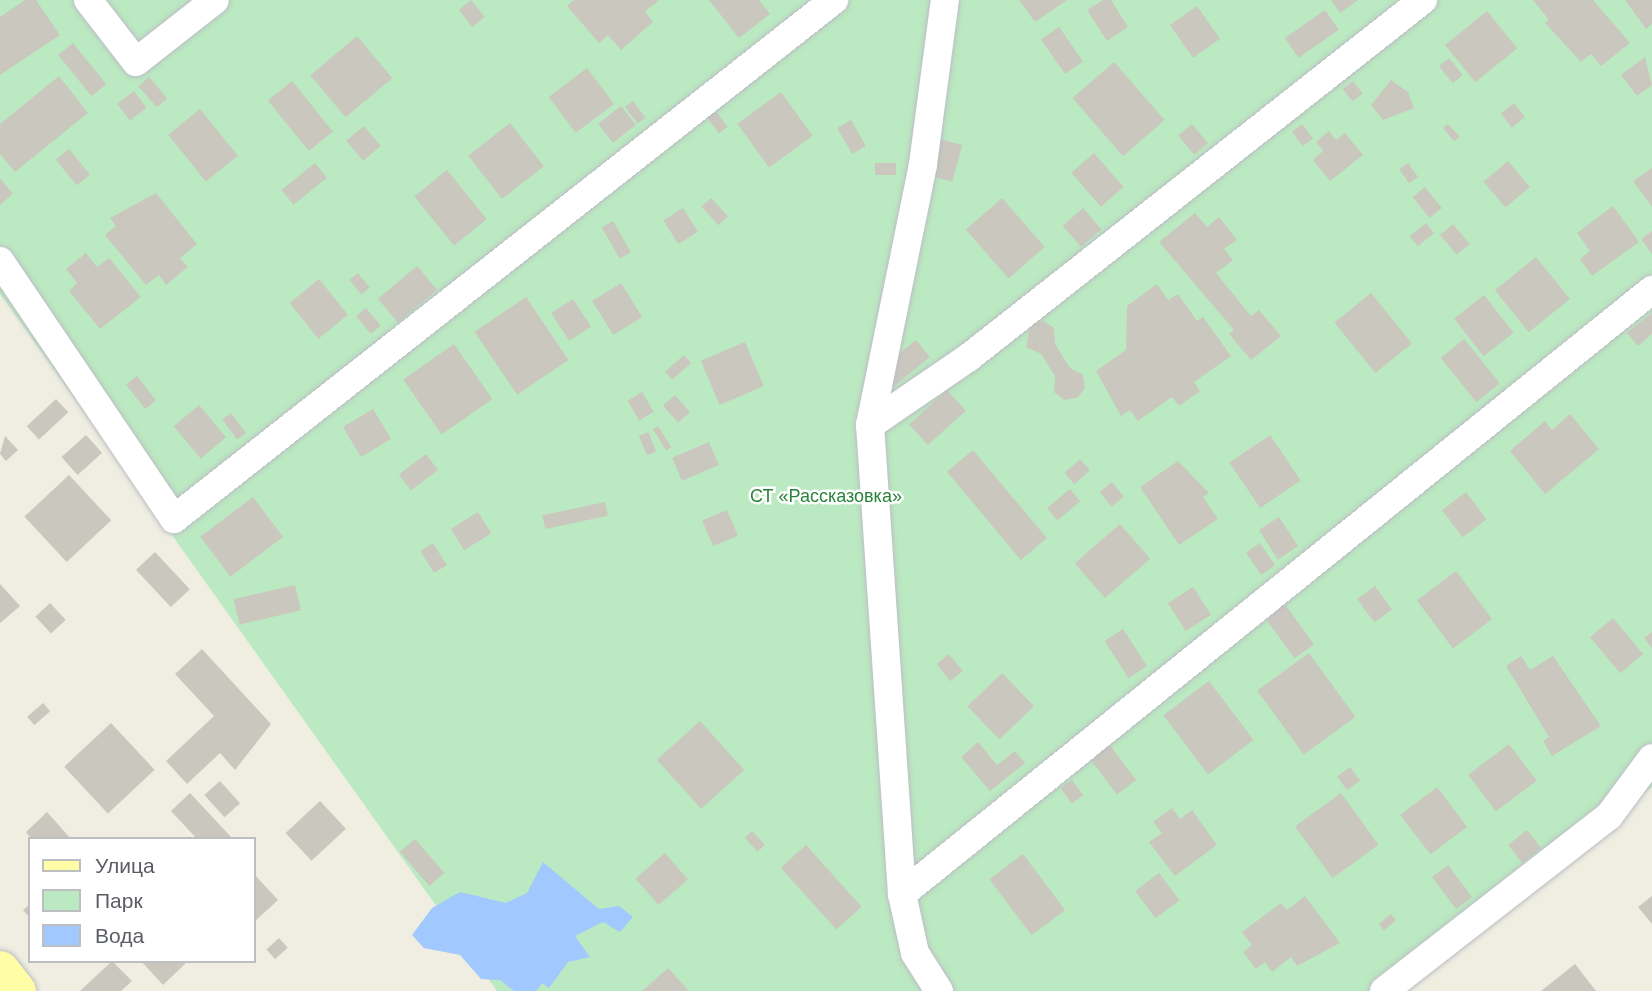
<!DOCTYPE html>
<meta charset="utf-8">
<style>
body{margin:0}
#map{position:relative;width:1652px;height:991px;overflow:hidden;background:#efeee1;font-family:Helvetica,sans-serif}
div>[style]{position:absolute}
.green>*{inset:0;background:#bbe9c1}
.water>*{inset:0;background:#a1c8ff}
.building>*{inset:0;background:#cac8be;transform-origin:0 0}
.roads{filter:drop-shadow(0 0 2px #bcbec4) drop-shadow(0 0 2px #bcbec4)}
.minor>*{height:28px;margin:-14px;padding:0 14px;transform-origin:14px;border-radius:14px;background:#fff}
.major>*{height:37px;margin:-18.5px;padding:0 18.5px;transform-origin:18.5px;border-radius:18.5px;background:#fffda6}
span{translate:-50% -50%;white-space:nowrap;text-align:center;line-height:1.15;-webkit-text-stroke:5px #fff;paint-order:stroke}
.park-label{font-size:18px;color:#2a833b}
.legend{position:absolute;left:28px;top:837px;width:228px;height:126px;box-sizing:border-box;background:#fff;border:2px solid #bdbec1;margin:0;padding:9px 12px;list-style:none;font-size:21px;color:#5a5d64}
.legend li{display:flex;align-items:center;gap:14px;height:35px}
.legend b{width:35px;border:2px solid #bdbec1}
</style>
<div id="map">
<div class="green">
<i style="clip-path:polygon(0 0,1652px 0,1652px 787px,1385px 991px,497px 991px,0 294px)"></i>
</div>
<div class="water">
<i style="clip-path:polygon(543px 862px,599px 909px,619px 906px,633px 917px,620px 932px,603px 922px,575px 936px,590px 957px,568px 962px,549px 988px,542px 983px,536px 991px,514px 991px,500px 980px,481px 979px,460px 955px,424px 948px,412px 935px,432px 908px,460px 892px,506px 903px,527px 893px)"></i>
</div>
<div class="building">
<i style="clip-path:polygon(25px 0,36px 0,60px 35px,0 75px,0 17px)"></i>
<i style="left:471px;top:0;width:22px;height:16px;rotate:51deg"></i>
<i style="clip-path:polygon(574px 0,659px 0,645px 12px,653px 22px,621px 50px,608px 35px,599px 43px,567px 6px)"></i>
<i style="clip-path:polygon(709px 0,759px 0,770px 14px,739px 38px)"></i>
<i style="clip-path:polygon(1019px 0,1067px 0,1035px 22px)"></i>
<i style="clip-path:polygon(1103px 0,1111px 0,1128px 27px,1107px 41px,1087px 10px)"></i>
<i style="clip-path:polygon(1331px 0,1358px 0,1340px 13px)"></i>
<i style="clip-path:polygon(1533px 0,1593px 0,1630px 43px,1601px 66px,1591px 54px,1581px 62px,1545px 23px,1549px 20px)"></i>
<i style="clip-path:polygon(1625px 0,1652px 0,1652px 24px,1646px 29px)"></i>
<i style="left:1197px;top:6px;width:40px;height:33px;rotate:55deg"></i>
<i style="left:1325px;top:10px;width:24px;height:49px;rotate:55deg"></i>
<i style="left:1487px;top:11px;width:48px;height:54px;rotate:51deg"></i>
<i style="left:1059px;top:27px;width:42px;height:22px;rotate:55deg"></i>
<i style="left:357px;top:36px;width:55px;height:61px;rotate:50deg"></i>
<i style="left:73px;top:43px;width:53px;height:19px;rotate:51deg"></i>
<i style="clip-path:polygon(1645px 57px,1652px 85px,1637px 96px,1621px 75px)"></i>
<i style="left:1449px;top:58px;width:22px;height:13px;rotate:51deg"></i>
<i style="left:1114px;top:62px;width:77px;height:55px;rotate:49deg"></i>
<i style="left:587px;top:68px;width:45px;height:48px;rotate:53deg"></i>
<i style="clip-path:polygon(59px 76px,88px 113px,15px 172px,0 154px,0 124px)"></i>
<i style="left:149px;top:77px;width:28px;height:14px;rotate:49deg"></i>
<i style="clip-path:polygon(1391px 80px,1408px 92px,1414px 108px,1383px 120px,1371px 105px)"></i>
<i style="left:292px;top:81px;width:65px;height:31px;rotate:51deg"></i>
<i style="left:1353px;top:81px;width:16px;height:13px;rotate:52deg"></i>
<i style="left:134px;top:91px;width:21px;height:21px;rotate:53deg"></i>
<i style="left:781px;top:92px;width:54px;height:54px;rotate:54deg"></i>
<i style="left:633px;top:101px;width:21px;height:10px;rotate:53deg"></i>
<i style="left:1514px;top:103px;width:18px;height:17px;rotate:52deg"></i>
<i style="left:621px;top:106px;width:24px;height:29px;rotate:52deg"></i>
<i style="left:200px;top:109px;width:60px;height:41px;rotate:51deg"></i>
<i style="left:715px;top:110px;width:21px;height:11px;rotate:53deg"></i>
<i style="left:851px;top:120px;width:30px;height:16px;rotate:60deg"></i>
<i style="left:510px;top:123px;width:55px;height:53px;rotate:52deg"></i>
<i style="left:1192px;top:124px;width:25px;height:18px;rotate:50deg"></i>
<i style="left:1302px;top:124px;width:18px;height:13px;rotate:52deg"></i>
<i style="clip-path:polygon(1448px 124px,1460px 137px,1454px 141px,1443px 128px)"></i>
<i style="left:364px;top:126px;width:26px;height:23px;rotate:50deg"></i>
<i style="clip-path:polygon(1329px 131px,1336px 140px,1345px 133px,1363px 155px,1330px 181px,1313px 160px,1323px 151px,1316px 142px)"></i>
<i style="left:940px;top:139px;width:23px;height:38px;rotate:15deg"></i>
<i style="left:69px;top:149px;width:33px;height:17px;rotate:51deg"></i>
<i style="left:1094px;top:153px;width:45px;height:30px;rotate:49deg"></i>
<i style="left:1508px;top:161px;width:34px;height:32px;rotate:50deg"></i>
<i style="left:315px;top:163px;width:19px;height:43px;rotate:51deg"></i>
<i style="left:896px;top:163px;width:12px;height:21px;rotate:90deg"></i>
<i style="left:1408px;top:163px;width:17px;height:11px;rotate:54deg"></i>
<i style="clip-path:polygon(1652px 168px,1652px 207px,1633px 181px)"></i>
<i style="left:447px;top:170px;width:63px;height:42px;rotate:51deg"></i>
<i style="clip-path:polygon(0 178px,13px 194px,0 205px)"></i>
<i style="left:1425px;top:187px;width:27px;height:16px;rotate:51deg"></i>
<i style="clip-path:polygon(156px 193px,197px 244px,180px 258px,188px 267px,166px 285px,159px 275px,146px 285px,105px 235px,116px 226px,110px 218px)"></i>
<i style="left:711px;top:198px;width:25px;height:13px;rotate:47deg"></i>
<i style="left:1002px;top:198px;width:65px;height:48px;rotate:49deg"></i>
<i style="clip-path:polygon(1613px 206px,1639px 242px,1592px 276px,1580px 259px,1590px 251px,1577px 233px)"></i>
<i style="left:683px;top:208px;width:28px;height:23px;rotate:58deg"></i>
<i style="left:1083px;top:208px;width:28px;height:27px;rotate:49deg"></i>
<i style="clip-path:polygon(1195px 213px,1207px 227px,1219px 217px,1237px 240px,1224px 249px,1233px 260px,1216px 273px,1251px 316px,1259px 310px,1281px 336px,1251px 360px,1229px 334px,1234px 330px,1159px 242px)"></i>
<i style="left:613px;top:221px;width:36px;height:13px;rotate:60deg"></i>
<i style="left:1426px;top:223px;width:13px;height:21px;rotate:51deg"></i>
<i style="left:1453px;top:224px;width:26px;height:17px;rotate:50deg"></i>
<i style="clip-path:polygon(1652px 231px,1652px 254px,1641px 239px)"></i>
<i style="clip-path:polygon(86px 253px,97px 267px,109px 258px,141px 297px,100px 329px,69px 291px,77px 283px,66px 269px)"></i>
<i style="left:1536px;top:257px;width:54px;height:53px;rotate:51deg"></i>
<i style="left:417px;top:266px;width:31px;height:51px;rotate:50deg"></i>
<i style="left:358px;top:273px;width:19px;height:11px;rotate:51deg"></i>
<i style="left:319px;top:279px;width:46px;height:38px;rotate:51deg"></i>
<i style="left:621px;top:283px;width:40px;height:34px;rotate:58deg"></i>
<i style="clip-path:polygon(1157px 284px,1168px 300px,1178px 294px,1197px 321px,1203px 317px,1231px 356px,1194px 382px,1200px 391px,1179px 406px,1172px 397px,1138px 421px,1130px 410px,1121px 416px,1096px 371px,1126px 350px,1127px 306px)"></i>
<i style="left:1371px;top:293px;width:65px;height:47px;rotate:51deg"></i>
<i style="left:1484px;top:295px;width:48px;height:38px;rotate:52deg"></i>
<i style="left:526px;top:297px;width:76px;height:62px;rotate:56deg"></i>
<i style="left:573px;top:299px;width:33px;height:26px;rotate:57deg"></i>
<i style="left:366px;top:308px;width:23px;height:13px;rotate:50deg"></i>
<i style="clip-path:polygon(1652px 313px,1652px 334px,1638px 346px,1627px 333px)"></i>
<i style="clip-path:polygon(1044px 321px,1054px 328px,1055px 344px,1070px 368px,1083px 375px,1085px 388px,1077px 398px,1064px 400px,1054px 392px,1055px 376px,1041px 354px,1026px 347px,1031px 323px)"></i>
<i style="left:1464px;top:339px;width:57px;height:30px;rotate:51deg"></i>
<i style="left:916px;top:340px;width:22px;height:47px;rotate:51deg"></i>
<i style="left:745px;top:342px;width:48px;height:48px;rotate:67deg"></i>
<i style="left:454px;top:344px;width:67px;height:62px;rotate:55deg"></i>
<i style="left:684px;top:355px;width:11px;height:25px;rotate:49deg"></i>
<i style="left:137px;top:376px;width:31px;height:14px;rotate:52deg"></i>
<i style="left:947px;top:390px;width:28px;height:51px;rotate:48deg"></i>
<i style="left:642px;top:392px;width:23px;height:17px;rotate:59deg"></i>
<i style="left:675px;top:395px;width:23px;height:16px;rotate:49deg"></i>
<i style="left:56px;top:399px;width:18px;height:40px;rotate:47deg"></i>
<i style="left:199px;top:405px;width:42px;height:33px;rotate:50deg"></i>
<i style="left:373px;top:409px;width:35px;height:35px;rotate:59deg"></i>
<i style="left:231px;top:413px;width:25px;height:11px;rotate:53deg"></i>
<i style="clip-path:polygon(1570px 414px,1599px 449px,1545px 494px,1510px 451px,1545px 421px,1552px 430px)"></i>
<i style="left:658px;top:426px;width:25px;height:6px;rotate:58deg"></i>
<i style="left:648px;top:432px;width:21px;height:10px;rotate:67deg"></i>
<i style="left:86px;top:435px;width:24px;height:33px;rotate:48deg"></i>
<i style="left:1270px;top:435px;width:55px;height:49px;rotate:56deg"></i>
<i style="clip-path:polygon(5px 436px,18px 450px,6px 461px,0 454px)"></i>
<i style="left:709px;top:442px;width:25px;height:40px;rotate:67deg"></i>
<i style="left:973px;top:450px;width:115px;height:34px;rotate:50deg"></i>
<i style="left:426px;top:454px;width:20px;height:34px;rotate:53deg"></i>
<i style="left:1080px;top:459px;width:15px;height:21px;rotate:48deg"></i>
<i style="clip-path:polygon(1178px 461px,1209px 493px,1203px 497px,1218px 519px,1179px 545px,1140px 487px)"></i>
<i style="left:69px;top:475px;width:62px;height:61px;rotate:47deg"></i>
<i style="left:1112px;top:482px;width:19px;height:16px;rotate:51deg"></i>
<i style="left:1070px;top:489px;width:16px;height:30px;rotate:50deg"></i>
<i style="left:1466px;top:492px;width:34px;height:30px;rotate:53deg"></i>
<i style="left:253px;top:497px;width:50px;height:66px;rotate:53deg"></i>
<i style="left:605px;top:502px;width:14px;height:64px;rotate:78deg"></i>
<i style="left:727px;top:510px;width:28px;height:27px;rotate:67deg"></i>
<i style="left:478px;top:512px;width:25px;height:32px;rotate:58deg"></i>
<i style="left:1279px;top:517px;width:35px;height:24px;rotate:57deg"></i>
<i style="left:1120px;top:524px;width:46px;height:60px;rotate:49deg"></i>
<i style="left:433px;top:543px;width:26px;height:15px;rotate:58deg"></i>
<i style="left:1260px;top:543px;width:27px;height:17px;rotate:56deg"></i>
<i style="left:155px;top:552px;width:51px;height:26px;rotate:47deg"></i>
<i style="left:1456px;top:571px;width:60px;height:49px;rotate:53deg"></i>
<i style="clip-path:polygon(0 584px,20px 606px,0 623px)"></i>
<i style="left:295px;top:585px;width:26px;height:63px;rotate:77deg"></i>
<i style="left:1375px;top:586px;width:29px;height:22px;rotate:54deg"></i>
<i style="left:1193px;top:587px;width:33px;height:30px;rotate:57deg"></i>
<i style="left:50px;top:603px;width:23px;height:20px;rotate:47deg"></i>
<i style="left:1284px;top:603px;width:51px;height:24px;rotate:54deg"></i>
<i style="left:1613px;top:618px;width:47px;height:30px;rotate:50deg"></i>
<i style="left:1123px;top:629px;width:44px;height:22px;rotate:57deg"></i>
<i style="clip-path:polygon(1652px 632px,1652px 648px,1644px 638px)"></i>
<i style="clip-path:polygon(202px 649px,271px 724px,235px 770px,220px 753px,187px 784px,166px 761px,214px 716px,175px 674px)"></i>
<i style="left:1309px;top:653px;width:79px;height:64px;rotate:54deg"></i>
<i style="left:949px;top:654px;width:22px;height:16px;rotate:51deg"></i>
<i style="clip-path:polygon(1521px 656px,1530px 670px,1553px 656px,1601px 726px,1552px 756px,1543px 741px,1549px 737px,1506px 666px)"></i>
<i style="left:1002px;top:673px;width:46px;height:48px;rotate:46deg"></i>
<i style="left:1209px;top:681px;width:74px;height:57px;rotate:53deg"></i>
<i style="left:43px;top:703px;width:11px;height:21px;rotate:49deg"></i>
<i style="left:700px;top:721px;width:66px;height:58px;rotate:48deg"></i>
<i style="left:111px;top:723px;width:64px;height:64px;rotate:47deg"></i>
<i style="clip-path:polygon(978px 742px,997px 765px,1015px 751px,1025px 763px,990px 791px,961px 757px)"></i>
<i style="left:1109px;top:744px;width:45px;height:24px;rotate:53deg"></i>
<i style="left:1509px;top:744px;width:46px;height:51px;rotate:53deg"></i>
<i style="left:1350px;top:767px;width:17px;height:16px;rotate:54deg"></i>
<i style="left:1072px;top:780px;width:19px;height:14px;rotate:54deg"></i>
<i style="left:220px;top:781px;width:30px;height:21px;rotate:48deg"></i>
<i style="left:1437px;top:787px;width:50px;height:46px;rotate:53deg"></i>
<i style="clip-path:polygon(190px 793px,233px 839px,197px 839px,171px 811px)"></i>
<i style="left:1341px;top:793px;width:64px;height:57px;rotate:54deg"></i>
<i style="left:320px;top:801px;width:38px;height:47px;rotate:47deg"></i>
<i style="clip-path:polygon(1172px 808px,1180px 819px,1192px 810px,1217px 845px,1175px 876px,1149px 842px,1162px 833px,1153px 822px)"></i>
<i style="clip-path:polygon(47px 812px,71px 839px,32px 839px,26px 832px)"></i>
<i style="left:1527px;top:830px;width:23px;height:24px;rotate:52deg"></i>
<i style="left:752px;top:831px;width:19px;height:10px;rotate:47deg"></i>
<i style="left:415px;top:839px;width:45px;height:20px;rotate:49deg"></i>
<i style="left:806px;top:845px;width:83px;height:34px;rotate:48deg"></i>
<i style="left:665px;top:853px;width:35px;height:39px;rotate:49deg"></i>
<i style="left:1023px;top:854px;width:70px;height:42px;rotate:53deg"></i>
<i style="left:1448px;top:865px;width:40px;height:20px;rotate:53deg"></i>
<i style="left:1159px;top:873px;width:34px;height:30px;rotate:53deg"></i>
<i style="clip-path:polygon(254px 874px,278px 900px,254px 922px)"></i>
<i style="clip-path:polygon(1305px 896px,1340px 943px,1297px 966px,1291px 957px,1272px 972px,1265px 962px,1256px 969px,1243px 952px,1252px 945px,1242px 932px,1281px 903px,1287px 910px)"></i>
<i style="clip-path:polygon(1652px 896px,1652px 924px,1638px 907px)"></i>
<i style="clip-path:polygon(30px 904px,30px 918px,23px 910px)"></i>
<i style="left:1391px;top:914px;width:8px;height:16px;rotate:50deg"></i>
<i style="left:279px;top:938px;width:13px;height:17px;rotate:48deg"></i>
<i style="clip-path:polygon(112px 961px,132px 981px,121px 991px,80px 991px)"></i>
<i style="clip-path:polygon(141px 961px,188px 961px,163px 985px)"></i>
<i style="clip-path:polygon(1575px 964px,1596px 991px,1541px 991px)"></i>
<i style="clip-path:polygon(668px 968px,689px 991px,642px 991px)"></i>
</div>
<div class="roads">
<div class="minor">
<i style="left:88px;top:0;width:78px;rotate:52.3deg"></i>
<i style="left:136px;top:62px;width:100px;rotate:-38.1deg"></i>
<i style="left:0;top:261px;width:311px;rotate:56deg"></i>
<i style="left:174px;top:519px;width:840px;rotate:-38.18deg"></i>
<i style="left:870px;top:425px;width:119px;rotate:-34.4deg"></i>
<i style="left:968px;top:358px;width:579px;rotate:-38.2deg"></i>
<i style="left:902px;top:894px;width:963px;rotate:-38.85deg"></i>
<i style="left:939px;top:991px;width:45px;rotate:-122.3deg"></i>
<i style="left:915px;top:953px;width:60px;rotate:-102.4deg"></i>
<i style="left:902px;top:894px;width:470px;rotate:-93.9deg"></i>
<i style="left:870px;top:425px;width:266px;rotate:-78.5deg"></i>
<i style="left:923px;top:164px;width:165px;rotate:-82.4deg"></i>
<i style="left:1384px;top:991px;width:285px;rotate:-37.9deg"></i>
<i style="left:1609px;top:816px;width:72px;rotate:-53.4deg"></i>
</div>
<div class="major">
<i style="left:0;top:969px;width:28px;rotate:52deg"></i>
</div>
</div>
<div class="park-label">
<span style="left:826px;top:496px">СТ «Рассказовка»</span>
</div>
<ul class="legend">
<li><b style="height:9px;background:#fffda6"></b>Улица</li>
<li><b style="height:19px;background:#bbe9c1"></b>Парк</li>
<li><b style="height:19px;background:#a1c8ff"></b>Вода</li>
</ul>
</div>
